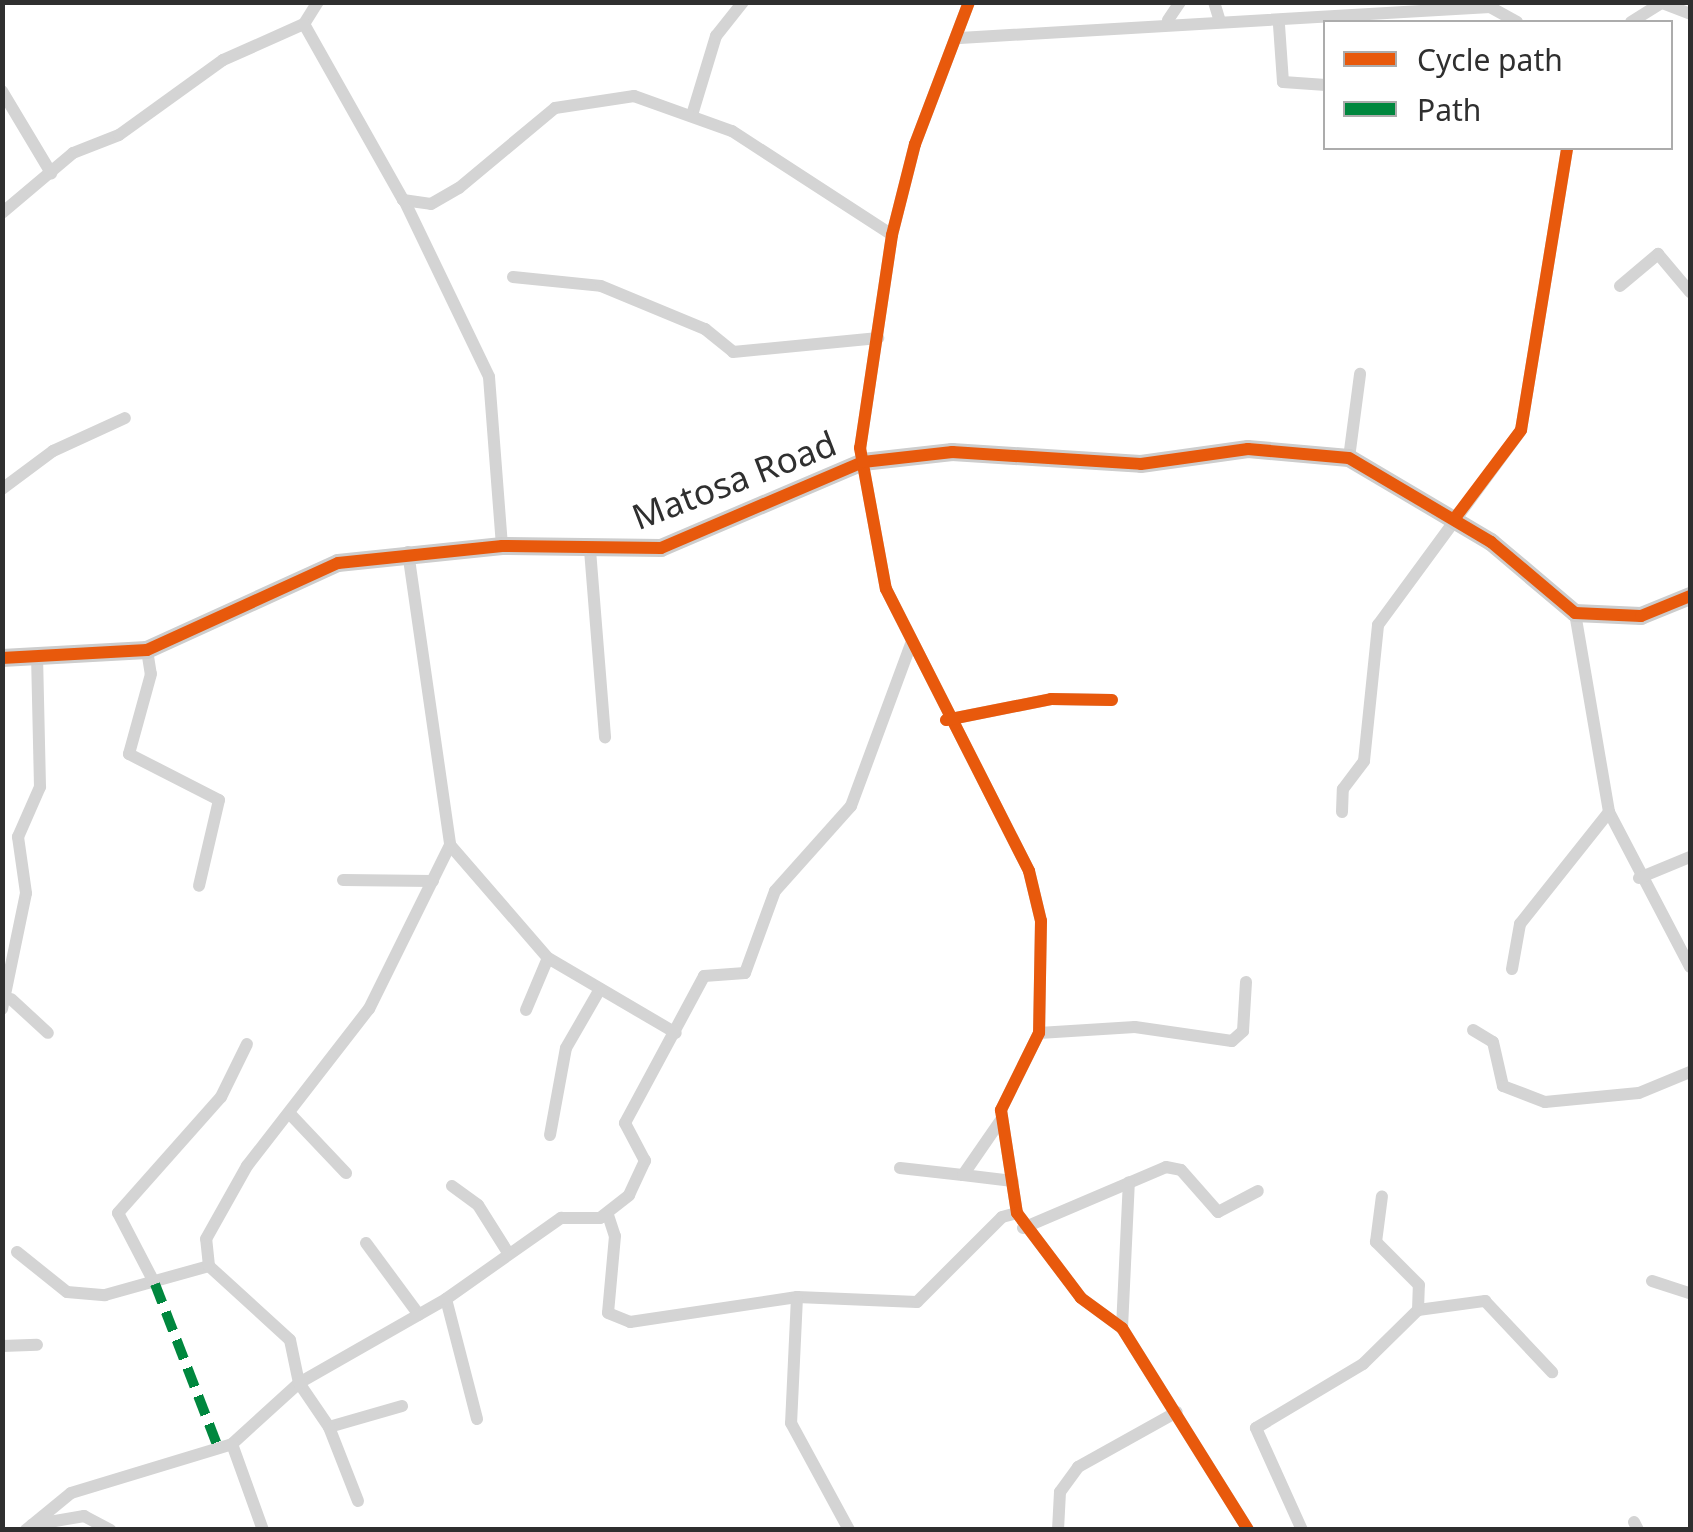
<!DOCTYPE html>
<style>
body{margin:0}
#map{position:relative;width:1693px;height:1532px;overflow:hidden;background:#fff;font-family:"Noto Sans",sans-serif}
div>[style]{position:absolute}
.street>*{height:12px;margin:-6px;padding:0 6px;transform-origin:6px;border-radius:6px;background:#d4d4d4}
.secondary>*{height:18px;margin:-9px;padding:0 9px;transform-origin:9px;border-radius:9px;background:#cdcdcd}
.quiet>*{height:10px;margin-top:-5px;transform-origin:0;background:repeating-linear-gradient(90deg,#00873e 0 20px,transparent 0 30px)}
.cycleway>*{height:12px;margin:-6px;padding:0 6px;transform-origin:6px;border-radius:6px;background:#e8590c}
span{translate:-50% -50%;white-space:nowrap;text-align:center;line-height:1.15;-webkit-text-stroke:10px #fff;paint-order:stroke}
.street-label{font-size:35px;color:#2f2f2f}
.frame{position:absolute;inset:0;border:5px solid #2f2f2f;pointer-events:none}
.legend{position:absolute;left:1323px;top:20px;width:350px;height:130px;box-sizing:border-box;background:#fff;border:2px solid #acacac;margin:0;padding:12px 18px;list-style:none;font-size:30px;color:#2f2f2f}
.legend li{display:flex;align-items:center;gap:20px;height:50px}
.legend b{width:50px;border:2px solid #acacac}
</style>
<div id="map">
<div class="street">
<i style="left:969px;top:2px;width:152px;rotate:110.8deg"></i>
<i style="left:915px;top:144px;width:94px;rotate:104.2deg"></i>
<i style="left:892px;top:235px;width:215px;rotate:98.5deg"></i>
<i style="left:860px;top:448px;width:143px;rotate:79.6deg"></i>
<i style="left:886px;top:589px;width:316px;rotate:63.1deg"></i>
<i style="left:1029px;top:871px;width:51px;rotate:76.5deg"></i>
<i style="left:1041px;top:921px;width:112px;rotate:91deg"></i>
<i style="left:1039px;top:1033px;width:86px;rotate:116.3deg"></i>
<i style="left:1001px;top:1110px;width:104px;rotate:81.2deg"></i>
<i style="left:1017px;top:1213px;width:106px;rotate:53deg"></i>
<i style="left:1081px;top:1298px;width:51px;rotate:36.2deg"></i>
<i style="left:1122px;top:1328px;width:238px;rotate:58deg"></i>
<i style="left:1214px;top:2px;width:21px;rotate:73deg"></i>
<i style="left:1168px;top:20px;width:22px;rotate:-56deg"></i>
<i style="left:1631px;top:22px;width:36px;rotate:-32deg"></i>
<i style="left:1662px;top:3px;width:30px;rotate:21deg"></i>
<i style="left:304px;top:24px;width:26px;rotate:-58deg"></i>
<i style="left:1279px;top:25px;width:57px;rotate:86deg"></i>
<i style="left:1283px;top:82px;width:43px;rotate:4deg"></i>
<i style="left:960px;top:38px;width:531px;rotate:-3.35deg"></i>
<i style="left:1490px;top:7px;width:31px;rotate:29deg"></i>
<i style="left:2px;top:91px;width:96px;rotate:59.1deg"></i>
<i style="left:692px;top:115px;width:83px;rotate:-73.1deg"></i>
<i style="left:716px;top:36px;width:43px;rotate:-51.5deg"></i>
<i style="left:404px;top:200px;width:196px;rotate:64.3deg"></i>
<i style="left:489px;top:377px;width:169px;rotate:85.6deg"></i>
<i style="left:2px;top:213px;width:93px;rotate:-40.2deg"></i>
<i style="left:73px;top:153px;width:49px;rotate:-21.4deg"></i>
<i style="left:119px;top:135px;width:128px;rotate:-35.8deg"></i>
<i style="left:223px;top:60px;width:89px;rotate:-24deg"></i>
<i style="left:304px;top:24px;width:202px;rotate:60.6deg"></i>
<i style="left:403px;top:200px;width:28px;rotate:8deg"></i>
<i style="left:431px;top:204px;width:32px;rotate:-30deg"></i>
<i style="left:459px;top:188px;width:125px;rotate:-39.8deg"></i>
<i style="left:555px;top:108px;width:80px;rotate:-8.6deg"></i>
<i style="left:634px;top:96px;width:104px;rotate:19.7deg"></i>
<i style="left:732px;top:131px;width:191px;rotate:33deg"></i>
<i style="left:513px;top:277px;width:88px;rotate:5.8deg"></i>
<i style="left:601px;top:286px;width:113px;rotate:22.5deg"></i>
<i style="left:705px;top:329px;width:36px;rotate:39deg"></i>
<i style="left:733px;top:352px;width:146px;rotate:-5.5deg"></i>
<i style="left:1620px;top:286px;width:50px;rotate:-40.1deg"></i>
<i style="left:1658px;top:254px;width:50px;rotate:49.9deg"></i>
<i style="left:1349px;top:458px;width:85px;rotate:-82.5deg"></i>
<i style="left:2px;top:489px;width:64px;rotate:-36.7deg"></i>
<i style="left:53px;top:451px;width:79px;rotate:-24.6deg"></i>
<i style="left:590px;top:550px;width:188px;rotate:85.4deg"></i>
<i style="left:408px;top:552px;width:296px;rotate:81.8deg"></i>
<i style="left:450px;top:845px;width:150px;rotate:49.1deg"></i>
<i style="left:548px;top:958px;width:148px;rotate:30.4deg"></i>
<i style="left:1575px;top:613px;width:202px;rotate:80.3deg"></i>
<i style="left:1609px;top:812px;width:175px;rotate:62.4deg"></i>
<i style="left:147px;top:650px;width:24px;rotate:81deg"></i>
<i style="left:151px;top:674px;width:83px;rotate:105.4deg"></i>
<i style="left:129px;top:754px;width:101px;rotate:27.1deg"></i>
<i style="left:219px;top:800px;width:88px;rotate:103.1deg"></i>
<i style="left:946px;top:720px;width:107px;rotate:-11.3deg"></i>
<i style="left:1051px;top:699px;width:61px;rotate:0.9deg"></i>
<i style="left:1342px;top:812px;width:23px;rotate:-88deg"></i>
<i style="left:1343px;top:789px;width:35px;rotate:-53deg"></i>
<i style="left:1364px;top:761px;width:137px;rotate:-84.1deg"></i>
<i style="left:1378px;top:625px;width:242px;rotate:-53.7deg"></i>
<i style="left:1521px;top:430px;width:286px;rotate:-80.7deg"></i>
<i style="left:1639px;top:878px;width:55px;rotate:-22.4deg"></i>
<i style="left:343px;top:880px;width:90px;rotate:0.6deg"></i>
<i style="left:1512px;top:969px;width:46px;rotate:-79.9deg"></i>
<i style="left:1520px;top:924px;width:143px;rotate:-51.5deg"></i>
<i style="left:11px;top:999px;width:50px;rotate:42.6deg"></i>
<i style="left:2px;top:1009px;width:118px;rotate:-78.3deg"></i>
<i style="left:26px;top:893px;width:57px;rotate:-98.1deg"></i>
<i style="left:18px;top:837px;width:55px;rotate:-66.3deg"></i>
<i style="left:40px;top:787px;width:128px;rotate:-91.3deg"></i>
<i style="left:526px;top:1010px;width:56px;rotate:-67.1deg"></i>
<i style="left:1473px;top:1030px;width:23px;rotate:31deg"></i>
<i style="left:1493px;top:1042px;width:45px;rotate:77.2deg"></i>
<i style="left:1503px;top:1086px;width:45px;rotate:20.9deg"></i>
<i style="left:1545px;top:1102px;width:94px;rotate:-5.5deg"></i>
<i style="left:1639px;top:1093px;width:55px;rotate:-22.4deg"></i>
<i style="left:1039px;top:1033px;width:96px;rotate:-3.6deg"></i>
<i style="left:1135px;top:1027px;width:98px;rotate:8.2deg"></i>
<i style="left:1232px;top:1041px;width:15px;rotate:-42deg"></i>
<i style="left:1243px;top:1031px;width:49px;rotate:-86.5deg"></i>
<i style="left:291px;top:1115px;width:80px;rotate:46.5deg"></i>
<i style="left:550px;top:1135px;width:88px;rotate:-79.6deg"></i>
<i style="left:566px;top:1048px;width:68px;rotate:-60deg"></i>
<i style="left:900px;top:1168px;width:63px;rotate:6.3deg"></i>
<i style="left:963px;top:1175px;width:67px;rotate:-55.4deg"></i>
<i style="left:963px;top:1175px;width:50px;rotate:6.8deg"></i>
<i style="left:452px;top:1186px;width:32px;rotate:36deg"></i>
<i style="left:478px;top:1205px;width:54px;rotate:57.8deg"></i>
<i style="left:608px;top:1215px;width:22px;rotate:72deg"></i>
<i style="left:615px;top:1236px;width:77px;rotate:95.2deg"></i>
<i style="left:608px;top:1313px;width:24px;rotate:22deg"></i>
<i style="left:630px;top:1322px;width:169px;rotate:-8.5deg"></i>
<i style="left:797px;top:1297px;width:120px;rotate:2.4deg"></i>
<i style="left:917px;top:1302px;width:120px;rotate:-45deg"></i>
<i style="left:1002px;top:1217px;width:16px;rotate:-15deg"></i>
<i style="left:1023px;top:1228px;width:155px;rotate:-23.1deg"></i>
<i style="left:1166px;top:1167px;width:15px;rotate:11deg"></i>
<i style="left:1181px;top:1170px;width:56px;rotate:48.6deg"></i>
<i style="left:1218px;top:1212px;width:45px;rotate:-27.7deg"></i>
<i style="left:366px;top:1243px;width:89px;rotate:53.6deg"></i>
<i style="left:17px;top:1252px;width:64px;rotate:38.7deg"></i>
<i style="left:67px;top:1292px;width:38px;rotate:5deg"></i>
<i style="left:105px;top:1295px;width:108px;rotate:-15.6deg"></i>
<i style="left:1652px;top:1281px;width:40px;rotate:18deg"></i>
<i style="left:155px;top:1284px;width:80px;rotate:-117.5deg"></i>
<i style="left:118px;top:1213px;width:155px;rotate:-48.4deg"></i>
<i style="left:221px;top:1097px;width:59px;rotate:-63.9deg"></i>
<i style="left:797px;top:1297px;width:126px;rotate:92.7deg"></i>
<i style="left:791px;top:1423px;width:122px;rotate:61.5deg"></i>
<i style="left:446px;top:1299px;width:124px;rotate:75.5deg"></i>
<i style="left:1418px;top:1310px;width:68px;rotate:-7.7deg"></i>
<i style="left:1485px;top:1301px;width:98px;rotate:46.7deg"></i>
<i style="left:1122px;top:1328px;width:146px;rotate:-87.3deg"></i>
<i style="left:2px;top:1346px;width:35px;rotate:-2deg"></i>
<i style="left:329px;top:1427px;width:76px;rotate:-16deg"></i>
<i style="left:232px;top:1444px;width:91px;rotate:-42.3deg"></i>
<i style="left:299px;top:1383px;width:44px;rotate:-101.8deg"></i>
<i style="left:290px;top:1340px;width:110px;rotate:-137.6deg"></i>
<i style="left:209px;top:1266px;width:27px;rotate:-96deg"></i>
<i style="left:206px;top:1239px;width:84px;rotate:-60.7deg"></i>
<i style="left:247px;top:1166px;width:199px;rotate:-52.2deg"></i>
<i style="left:369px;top:1009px;width:183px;rotate:-63.7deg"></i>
<i style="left:358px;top:1501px;width:79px;rotate:-111.4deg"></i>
<i style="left:329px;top:1427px;width:53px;rotate:-124.3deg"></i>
<i style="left:299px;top:1383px;width:169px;rotate:-29.7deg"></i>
<i style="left:446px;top:1299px;width:141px;rotate:-35.2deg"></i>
<i style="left:561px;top:1218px;width:39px"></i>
<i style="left:600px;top:1218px;width:37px;rotate:-38deg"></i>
<i style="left:629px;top:1195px;width:38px;rotate:-65deg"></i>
<i style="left:645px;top:1161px;width:43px;rotate:-117.8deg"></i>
<i style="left:625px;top:1123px;width:167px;rotate:-61.7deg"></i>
<i style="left:704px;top:976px;width:41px;rotate:-4.2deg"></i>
<i style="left:745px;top:973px;width:87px;rotate:-69.9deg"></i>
<i style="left:775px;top:891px;width:114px;rotate:-48.2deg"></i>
<i style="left:851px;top:806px;width:173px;rotate:-69.7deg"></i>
<i style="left:1634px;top:1522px;width:9px;rotate:63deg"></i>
<i style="left:32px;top:1525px;width:53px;rotate:-9.8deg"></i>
<i style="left:84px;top:1516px;width:30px;rotate:28deg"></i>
<i style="left:26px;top:1530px;width:58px;rotate:-39.4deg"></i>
<i style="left:71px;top:1493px;width:168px;rotate:-16.9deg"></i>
<i style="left:232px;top:1444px;width:91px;rotate:70.2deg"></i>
<i style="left:1058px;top:1530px;width:38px;rotate:-87deg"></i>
<i style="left:1060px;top:1492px;width:31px;rotate:-54deg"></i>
<i style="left:1078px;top:1467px;width:113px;rotate:-29.1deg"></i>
<i style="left:1302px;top:1530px;width:112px;rotate:-114.3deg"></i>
<i style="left:1256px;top:1428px;width:125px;rotate:-30.9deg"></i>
<i style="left:1363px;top:1364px;width:77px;rotate:-44.5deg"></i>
<i style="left:1418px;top:1310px;width:25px;rotate:-88deg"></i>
<i style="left:1419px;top:1285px;width:61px;rotate:-135deg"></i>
<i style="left:1376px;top:1242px;width:46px;rotate:-82.6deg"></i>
</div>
<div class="secondary">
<i style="left:2px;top:658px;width:145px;rotate:-3.2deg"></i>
<i style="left:147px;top:650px;width:210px;rotate:-24.5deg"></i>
<i style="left:338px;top:563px;width:165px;rotate:-5.9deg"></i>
<i style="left:502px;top:546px;width:159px;rotate:0.7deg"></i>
<i style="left:661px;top:548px;width:220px;rotate:-23.1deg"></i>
<i style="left:863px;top:462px;width:90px;rotate:-6.4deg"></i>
<i style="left:952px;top:452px;width:189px;rotate:3.6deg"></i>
<i style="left:1141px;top:464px;width:108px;rotate:-8deg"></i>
<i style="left:1248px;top:449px;width:101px;rotate:5.1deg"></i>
<i style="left:1349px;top:458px;width:165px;rotate:30.6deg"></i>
<i style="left:1491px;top:542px;width:110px;rotate:40.2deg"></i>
<i style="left:1575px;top:613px;width:66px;rotate:2.6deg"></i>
<i style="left:1641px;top:616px;width:53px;rotate:-22.2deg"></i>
</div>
<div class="quiet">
<i style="left:155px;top:1284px;width:173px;rotate:68.9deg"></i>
</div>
<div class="cycleway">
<i style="left:969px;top:2px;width:152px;rotate:110.8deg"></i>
<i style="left:915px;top:144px;width:94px;rotate:104.2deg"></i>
<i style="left:892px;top:235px;width:215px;rotate:98.5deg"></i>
<i style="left:860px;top:448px;width:143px;rotate:79.6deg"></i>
<i style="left:886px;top:589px;width:316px;rotate:63.1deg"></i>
<i style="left:1029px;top:871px;width:51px;rotate:76.5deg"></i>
<i style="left:1041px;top:921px;width:112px;rotate:91deg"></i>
<i style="left:1039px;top:1033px;width:86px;rotate:116.3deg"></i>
<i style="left:1001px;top:1110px;width:104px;rotate:81.2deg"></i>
<i style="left:1017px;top:1213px;width:106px;rotate:53deg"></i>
<i style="left:1081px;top:1298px;width:51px;rotate:36.2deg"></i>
<i style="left:1122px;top:1328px;width:238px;rotate:58deg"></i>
<i style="left:1455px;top:518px;width:110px;rotate:-53.1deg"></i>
<i style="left:1521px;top:430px;width:286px;rotate:-80.7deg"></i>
<i style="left:2px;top:658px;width:145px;rotate:-3.2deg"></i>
<i style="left:147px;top:650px;width:210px;rotate:-24.5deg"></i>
<i style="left:338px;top:563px;width:165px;rotate:-5.9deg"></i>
<i style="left:502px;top:546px;width:159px;rotate:0.7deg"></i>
<i style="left:661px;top:548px;width:220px;rotate:-23.1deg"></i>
<i style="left:863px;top:462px;width:90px;rotate:-6.4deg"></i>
<i style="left:952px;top:452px;width:189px;rotate:3.6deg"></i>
<i style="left:1141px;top:464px;width:108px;rotate:-8deg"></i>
<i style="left:1248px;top:449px;width:101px;rotate:5.1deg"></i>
<i style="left:1349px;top:458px;width:165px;rotate:30.6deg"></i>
<i style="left:1491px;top:542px;width:110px;rotate:40.2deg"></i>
<i style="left:1575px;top:613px;width:66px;rotate:2.6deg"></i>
<i style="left:1641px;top:616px;width:53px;rotate:-22.2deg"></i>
<i style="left:946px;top:720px;width:107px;rotate:-11.3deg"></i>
<i style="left:1051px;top:699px;width:61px;rotate:0.9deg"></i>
</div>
<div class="street-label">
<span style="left:734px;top:480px;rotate:-21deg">Matosa Road</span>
</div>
<div class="frame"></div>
<ul class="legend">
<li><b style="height:12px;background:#e8590c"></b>Cycle path</li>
<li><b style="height:12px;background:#00873e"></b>Path</li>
</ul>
</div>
